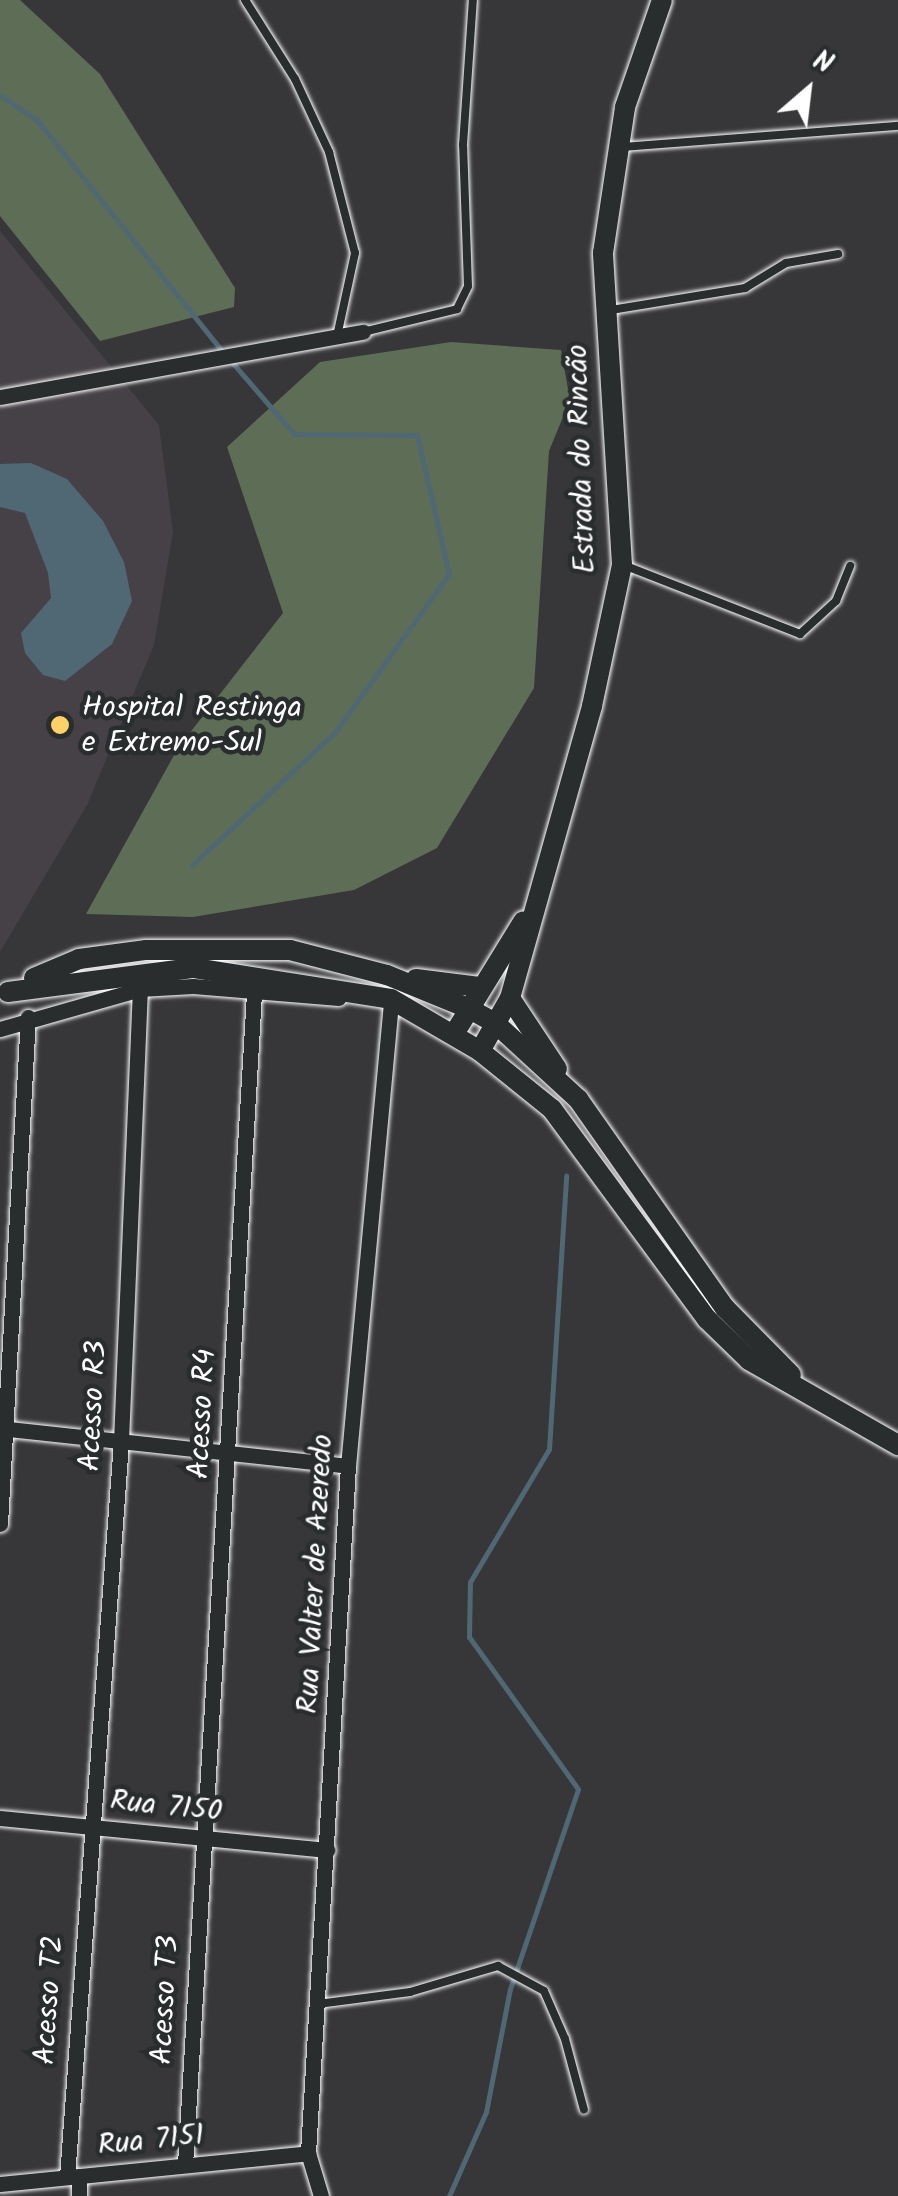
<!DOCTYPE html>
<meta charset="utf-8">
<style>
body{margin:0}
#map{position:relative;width:898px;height:2196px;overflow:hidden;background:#373639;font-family:Kalam,sans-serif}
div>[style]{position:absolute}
.built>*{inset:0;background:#464146}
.green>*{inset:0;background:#5d6d56}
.water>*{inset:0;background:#4f6874}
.stream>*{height:5px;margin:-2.5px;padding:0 2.5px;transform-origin:2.5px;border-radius:2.5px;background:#4f6874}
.roads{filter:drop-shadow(0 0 2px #fff) drop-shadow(0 0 2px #fff)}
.lane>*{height:8px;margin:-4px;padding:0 4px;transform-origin:4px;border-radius:4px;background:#2a2d2e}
.street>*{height:15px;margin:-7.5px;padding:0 7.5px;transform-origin:7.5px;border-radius:7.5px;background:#2a2d2e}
.secondary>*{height:20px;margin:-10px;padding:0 10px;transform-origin:10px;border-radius:10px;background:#2a2d2e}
.dots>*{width:28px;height:28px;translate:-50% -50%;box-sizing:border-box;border:5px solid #2a2d2e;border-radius:50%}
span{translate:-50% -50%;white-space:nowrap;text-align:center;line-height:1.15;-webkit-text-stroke:9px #2a2d2e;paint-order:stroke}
.street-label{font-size:30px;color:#fff}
.poi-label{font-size:30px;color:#fff}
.left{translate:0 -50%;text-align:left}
.north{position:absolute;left:758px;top:40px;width:100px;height:100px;-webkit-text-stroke:8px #2a2d2e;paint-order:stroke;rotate:28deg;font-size:28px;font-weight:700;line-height:40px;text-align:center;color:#fff}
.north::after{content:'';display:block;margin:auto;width:35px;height:45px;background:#fff;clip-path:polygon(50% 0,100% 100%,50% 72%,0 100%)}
</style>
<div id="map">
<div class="built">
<i style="clip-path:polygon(0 231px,159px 425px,173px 532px,154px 645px,87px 805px,0 952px)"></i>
</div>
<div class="green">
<i style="clip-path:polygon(0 0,20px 0,100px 74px,235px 288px,234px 307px,100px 341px,0 216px)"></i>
<i style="clip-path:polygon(451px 342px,561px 350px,570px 400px,549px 451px,534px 688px,437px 848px,354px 890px,193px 917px,86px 914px,178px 748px,283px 613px,227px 447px,320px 362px)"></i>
</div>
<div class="water">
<i style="clip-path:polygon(31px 463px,67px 479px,103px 521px,124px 562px,132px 601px,112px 644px,65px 681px,43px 675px,25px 653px,21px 633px,51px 598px,48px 573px,25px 513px,0 507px,0 464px)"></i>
</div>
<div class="stream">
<i style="left:0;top:95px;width:45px;rotate:34deg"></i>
<i style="left:37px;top:120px;width:299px;rotate:51.3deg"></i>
<i style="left:192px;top:865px;width:195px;rotate:-42.9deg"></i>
<i style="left:335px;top:732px;width:195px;rotate:-54.2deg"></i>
<i style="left:449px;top:574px;width:143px;rotate:-103deg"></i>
<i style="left:417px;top:435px;width:123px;rotate:-179.5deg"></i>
<i style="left:294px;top:434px;width:96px;rotate:-130.8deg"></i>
<i style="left:449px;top:2196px;width:92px;rotate:-66.2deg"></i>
<i style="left:486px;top:2112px;width:125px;rotate:-79deg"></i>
<i style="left:510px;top:1989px;width:211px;rotate:-71.2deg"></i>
<i style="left:578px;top:1789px;width:187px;rotate:-125.6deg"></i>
<i style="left:469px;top:1637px;width:55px;rotate:-89deg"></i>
<i style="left:470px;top:1582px;width:155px;rotate:-59.3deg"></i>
<i style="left:549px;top:1449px;width:274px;rotate:-86.4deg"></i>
</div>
<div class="roads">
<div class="lane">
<i style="left:245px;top:0;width:93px;rotate:57.7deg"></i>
<i style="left:295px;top:79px;width:81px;rotate:65deg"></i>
<i style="left:329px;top:152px;width:104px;rotate:75.6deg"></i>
<i style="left:355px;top:253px;width:85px;rotate:102.2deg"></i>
<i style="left:623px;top:147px;width:276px;rotate:-4.4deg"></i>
<i style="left:611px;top:310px;width:136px;rotate:-9.3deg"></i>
<i style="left:745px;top:288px;width:48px;rotate:-31.4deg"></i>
<i style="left:786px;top:263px;width:53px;rotate:-9.8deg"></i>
<i style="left:363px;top:332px;width:97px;rotate:-13.7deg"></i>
<i style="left:457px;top:309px;width:25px;rotate:-64deg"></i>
<i style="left:468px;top:286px;width:141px;rotate:-92deg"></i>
<i style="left:463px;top:145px;width:145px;rotate:-86.1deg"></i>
<i style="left:626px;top:566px;width:187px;rotate:21.3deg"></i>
<i style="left:800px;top:634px;width:49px;rotate:-42.5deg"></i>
<i style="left:836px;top:601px;width:38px;rotate:-68deg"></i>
<i style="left:318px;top:2004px;width:93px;rotate:-7.4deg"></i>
<i style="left:410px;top:1992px;width:92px;rotate:-16.5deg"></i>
<i style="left:498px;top:1966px;width:52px;rotate:28.5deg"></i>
<i style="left:544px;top:1991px;width:52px;rotate:66.4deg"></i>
<i style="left:565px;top:2039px;width:73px;rotate:75deg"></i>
</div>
<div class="street">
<i style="left:0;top:397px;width:369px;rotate:-10.2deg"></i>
<i style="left:0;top:1029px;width:146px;rotate:-15.9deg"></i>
<i style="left:140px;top:989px;width:53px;rotate:-3.2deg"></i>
<i style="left:193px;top:986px;width:146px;rotate:4.7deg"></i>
<i style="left:0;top:1428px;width:350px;rotate:6.2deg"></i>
<i style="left:0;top:1524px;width:508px;rotate:-86.84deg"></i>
<i style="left:0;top:1818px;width:329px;rotate:5.6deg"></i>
<i style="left:185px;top:2165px;width:1173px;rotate:-86.63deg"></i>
<i style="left:67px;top:2177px;width:738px;rotate:-85.8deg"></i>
<i style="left:121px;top:1441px;width:452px;rotate:-87.6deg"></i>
<i style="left:0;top:2184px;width:310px;rotate:-5.7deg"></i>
<i style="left:79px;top:2196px;width:20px;rotate:-90deg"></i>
<i style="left:321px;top:2196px;width:45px;rotate:-106.8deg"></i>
<i style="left:308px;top:2153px;width:688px;rotate:-86.67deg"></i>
<i style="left:348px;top:1466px;width:469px;rotate:-84.7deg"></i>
</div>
<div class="secondary">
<i style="left:34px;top:978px;width:49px;rotate:-22.9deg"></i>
<i style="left:79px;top:959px;width:68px;rotate:-7.7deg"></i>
<i style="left:146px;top:950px;width:144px"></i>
<i style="left:290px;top:950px;width:100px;rotate:14.5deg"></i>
<i style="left:387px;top:975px;width:87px;rotate:22.2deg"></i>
<i style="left:468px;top:1008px;width:31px;rotate:29deg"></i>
<i style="left:495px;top:1023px;width:113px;rotate:42.5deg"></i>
<i style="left:578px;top:1099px;width:256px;rotate:54.9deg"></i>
<i style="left:725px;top:1308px;width:94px;rotate:45.4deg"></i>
<i style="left:416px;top:979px;width:64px;rotate:7.2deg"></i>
<i style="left:8px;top:992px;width:188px;rotate:-7.4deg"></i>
<i style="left:194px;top:968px;width:199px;rotate:8.9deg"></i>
<i style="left:391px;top:999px;width:103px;rotate:30.3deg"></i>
<i style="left:480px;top:1051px;width:92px;rotate:38.9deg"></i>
<i style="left:552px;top:1109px;width:261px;rotate:53.6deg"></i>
<i style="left:707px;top:1319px;width:59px;rotate:44.3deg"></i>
<i style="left:749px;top:1360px;width:172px;rotate:29.7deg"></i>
<i style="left:510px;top:998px;width:85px;rotate:56.5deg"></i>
<i style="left:454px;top:1034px;width:132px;rotate:-58.4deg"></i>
<i style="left:480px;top:1051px;width:61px;rotate:-60.5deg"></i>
<i style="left:510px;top:998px;width:303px;rotate:-74.3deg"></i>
<i style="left:592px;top:706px;width:144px;rotate:-78deg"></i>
<i style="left:622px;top:565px;width:313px;rotate:-93.5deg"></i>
<i style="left:603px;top:253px;width:148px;rotate:-81.4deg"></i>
<i style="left:625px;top:107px;width:113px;rotate:-70.9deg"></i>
</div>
</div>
<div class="dots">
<i style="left:60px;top:725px;background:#ffd166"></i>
</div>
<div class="street-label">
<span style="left:582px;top:459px;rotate:-92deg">Estrada do Rincão</span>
<span style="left:94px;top:1406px;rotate:-87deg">Acesso R3</span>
<span style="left:203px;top:1414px;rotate:-87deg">Acesso R4</span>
<span style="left:316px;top:1574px;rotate:-87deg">Rua Valter de Azeredo</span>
<span style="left:166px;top:1807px;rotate:6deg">Rua 7150</span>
<span style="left:50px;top:2000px;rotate:-86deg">Acesso T2</span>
<span style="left:166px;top:2000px;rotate:-87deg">Acesso T3</span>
<span style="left:151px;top:2141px;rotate:-6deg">Rua 7151</span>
</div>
<div class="poi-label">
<span class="left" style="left:82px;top:725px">Hospital Restinga<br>e Extremo-Sul</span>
</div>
<div class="north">N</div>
</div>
